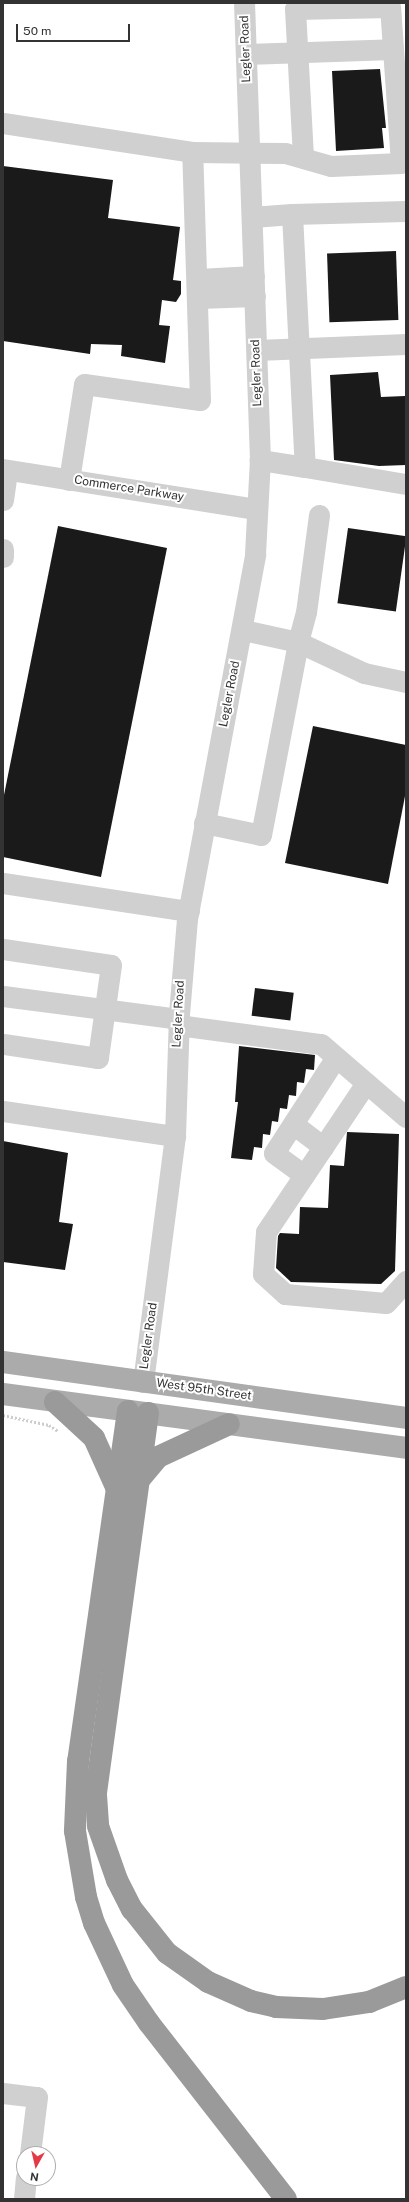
<!DOCTYPE html>
<style>
body{margin:0}
#map{position:relative;width:409px;height:2202px;overflow:hidden;background:#fff;font-family:"Public Sans",sans-serif}
div>[style]{position:absolute}
.building>*{inset:0;background:#1a1a1a;transform-origin:0 0}
.path>*{height:2.5px;margin-top:-1.25px;transform-origin:0;background:repeating-linear-gradient(90deg,#cdcdcd 0 2px,transparent 0 4px)}
.minor>*{height:21px;margin:-10.5px;padding:0 10.5px;transform-origin:10.5px;border-radius:10.5px;background:#d0d0d0}
.major>*{height:22px;margin:-11px;padding:0 11px;transform-origin:11px;border-radius:11px;background:#ababab}
.highway>*{height:22px;margin:-11px;padding:0 11px;transform-origin:11px;border-radius:11px;background:#9a9a9a}
span{translate:-50% -50%;white-space:nowrap;text-align:center;line-height:1.15;-webkit-text-stroke:4px #fff;paint-order:stroke}
.street-label{font-size:12px;color:#333}
.frame{position:absolute;inset:0;border:4px solid #333;pointer-events:none}
.north{position:absolute;left:16px;top:2146px;width:40px;height:40px;box-sizing:border-box;background:#fff;border:1px solid #adadad;border-radius:50%;rotate:188deg;font-size:11px;font-weight:700;line-height:16px;text-align:center;color:#333}
.north::after{content:'';display:block;margin:auto;width:14px;height:18px;background:#e63946;clip-path:polygon(50% 0,100% 100%,50% 72%,0 100%)}
.scale{position:absolute;left:16px;top:24px;width:114px;height:18px;box-sizing:border-box;border:2px solid #333;border-top:0;padding-left:5px;font-size:12px;line-height:14px;white-space:nowrap;color:#333;-webkit-text-stroke:3px #fff;paint-order:stroke}
</style>
<div id="map">
<div class="building">
<i style="clip-path:polygon(380px 69px,386px 128px,382px 128px,384px 148px,336px 151px,332px 71px)"></i>
<i style="clip-path:polygon(3px 166px,113px 180px,108px 218px,180px 227px,173px 280px,181px 281px,181px 294px,176px 302px,162px 300px,159px 325px,170px 326px,165px 363px,121px 356px,122px 345px,91px 344px,90px 354px,3px 341px)"></i>
<i style="left:396px;top:251px;width:69px;height:69px;rotate:88deg"></i>
<i style="clip-path:polygon(378px 372px,381px 397px,405px 396px,406px 465px,379px 466px,334px 460px,330px 375px)"></i>
<i style="clip-path:polygon(58px 526px,167px 548px,101px 877px,3px 857px,3px 800px)"></i>
<i style="left:348px;top:528px;width:59px;height:76px;rotate:8deg"></i>
<i style="clip-path:polygon(313px 726px,406px 745px,406px 791px,388px 884px,285px 863px)"></i>
<i style="left:255px;top:988px;width:39px;height:28px;rotate:7deg"></i>
<i style="clip-path:polygon(239px 1046px,315px 1055px,314px 1070px,306px 1069px,304px 1083px,297px 1082px,296px 1096px,289px 1095px,287px 1109px,280px 1108px,278px 1122px,272px 1121px,270px 1135px,263px 1134px,262px 1148px,254px 1147px,252px 1160px,231px 1158px,238px 1102px,235px 1102px)"></i>
<i style="clip-path:polygon(347px 1132px,399px 1134px,395px 1271px,381px 1284px,291px 1282px,276px 1268px,278px 1236px,280px 1233px,299px 1234px,300px 1207px,328px 1208px,330px 1165px,344px 1166px)"></i>
<i style="clip-path:polygon(3px 1141px,68px 1153px,59px 1222px,73px 1224px,65px 1270px,3px 1262px)"></i>
</div>
<div class="path">
<i style="left:3px;top:1415px;width:47px;rotate:12.3deg"></i>
<i style="left:49px;top:1425px;width:11px;rotate:34deg"></i>
</div>
<div class="minor">
<i style="left:246px;top:54px;width:147px;rotate:-1.9deg"></i>
<i style="left:3px;top:123px;width:191px;rotate:8.7deg"></i>
<i style="left:192px;top:152px;width:93px;rotate:0.6deg"></i>
<i style="left:285px;top:153px;width:48px;rotate:15.8deg"></i>
<i style="left:331px;top:166px;width:70px;rotate:-2.5deg"></i>
<i style="left:401px;top:163px;width:156px;rotate:-94deg"></i>
<i style="left:390px;top:7px;width:95px;rotate:178.8deg"></i>
<i style="left:295px;top:9px;width:149px;rotate:86.9deg"></i>
<i style="left:292px;top:214px;width:114px;rotate:-1.5deg"></i>
<i style="left:252px;top:217px;width:40px;rotate:-4.3deg"></i>
<i style="left:292px;top:214px;width:253px;rotate:87.1deg"></i>
<i style="left:305px;top:467px;width:46px;rotate:-171.2deg"></i>
<i style="left:198px;top:279px;width:56px;rotate:-3.1deg"></i>
<i style="left:199px;top:298px;width:56px;rotate:-2deg"></i>
<i style="left:257px;top:350px;width:149px;rotate:-2.3deg"></i>
<i style="left:305px;top:467px;width:102px;rotate:9.6deg"></i>
<i style="left:3px;top:469px;width:256px;rotate:9deg"></i>
<i style="left:69px;top:480px;width:97px;rotate:-81.1deg"></i>
<i style="left:84px;top:384px;width:117px;rotate:7.9deg"></i>
<i style="left:200px;top:400px;width:248px;rotate:-91.8deg"></i>
<i style="left:3px;top:500px;width:30px;rotate:-82deg"></i>
<i style="left:319px;top:515px;width:98px;rotate:97.6deg"></i>
<i style="left:306px;top:612px;width:31px;rotate:105deg"></i>
<i style="left:298px;top:642px;width:73px;rotate:25.2deg"></i>
<i style="left:364px;top:673px;width:43px;rotate:12.1deg"></i>
<i style="left:3px;top:549px;width:8px;rotate:90deg"></i>
<i style="left:204px;top:823px;width:58px;rotate:11.9deg"></i>
<i style="left:261px;top:835px;width:197px;rotate:-79.1deg"></i>
<i style="left:298px;top:642px;width:56px;rotate:-167.7deg"></i>
<i style="left:3px;top:883px;width:188px;rotate:8.6deg"></i>
<i style="left:3px;top:949px;width:109px;rotate:8.4deg"></i>
<i style="left:111px;top:965px;width:94px;rotate:98deg"></i>
<i style="left:98px;top:1058px;width:96px;rotate:-171.6deg"></i>
<i style="left:3px;top:996px;width:177px;rotate:7.4deg"></i>
<i style="left:178px;top:1025px;width:144px;rotate:7.6deg"></i>
<i style="left:321px;top:1044px;width:112px;rotate:40.7deg"></i>
<i style="left:366px;top:1083px;width:179px;rotate:123.9deg"></i>
<i style="left:266px;top:1232px;width:42px;rotate:94.1deg"></i>
<i style="left:263px;top:1274px;width:30px;rotate:42deg"></i>
<i style="left:285px;top:1294px;width:101px;rotate:5.1deg"></i>
<i style="left:386px;top:1303px;width:30px;rotate:-48deg"></i>
<i style="left:3px;top:1111px;width:174px;rotate:8.3deg"></i>
<i style="left:293px;top:1124px;width:38px;rotate:37deg"></i>
<i style="left:304px;top:1175px;width:37px;rotate:-144deg"></i>
<i style="left:274px;top:1153px;width:114px;rotate:-57.1deg"></i>
<i style="left:143px;top:1382px;width:248px;rotate:-82.6deg"></i>
<i style="left:175px;top:1136px;width:122px;rotate:-88.1deg"></i>
<i style="left:179px;top:1014px;width:95px;rotate:-85.2deg"></i>
<i style="left:187px;top:919px;width:371px;rotate:-79.4deg"></i>
<i style="left:255px;top:554px;width:94px;rotate:-87deg"></i>
<i style="left:260px;top:460px;width:457px;rotate:-92deg"></i>
<i style="left:3px;top:2093px;width:34px;rotate:7deg"></i>
<i style="left:37px;top:2097px;width:57px;rotate:97deg"></i>
<i style="left:24px;top:2199px;width:21px;rotate:-85deg"></i>
</div>
<div class="major">
<i style="left:3px;top:1362px;width:407px;rotate:7.9deg"></i>
<i style="left:3px;top:1394px;width:407px;rotate:7.6deg"></i>
</div>
<div class="highway">
<i style="left:55px;top:1402px;width:53px;rotate:42.7deg"></i>
<i style="left:94px;top:1438px;width:54px;rotate:65.8deg"></i>
<i style="left:128px;top:1411px;width:354px;rotate:98.1deg"></i>
<i style="left:78px;top:1761px;width:70px;rotate:92.5deg"></i>
<i style="left:75px;top:1831px;width:67px;rotate:80.5deg"></i>
<i style="left:86px;top:1897px;width:27px;rotate:73deg"></i>
<i style="left:94px;top:1923px;width:68px;rotate:64.9deg"></i>
<i style="left:123px;top:1985px;width:46px;rotate:55.6deg"></i>
<i style="left:149px;top:2023px;width:223px;rotate:52.1deg"></i>
<i style="left:148px;top:1413px;width:386px;rotate:97.8deg"></i>
<i style="left:96px;top:1795px;width:31px;rotate:86deg"></i>
<i style="left:98px;top:1826px;width:57px;rotate:70.6deg"></i>
<i style="left:117px;top:1880px;width:33px;rotate:63deg"></i>
<i style="left:132px;top:1909px;width:56px;rotate:51.5deg"></i>
<i style="left:167px;top:1953px;width:50px;rotate:35.3deg"></i>
<i style="left:208px;top:1982px;width:47px;rotate:23.8deg"></i>
<i style="left:251px;top:2001px;width:26px;rotate:13deg"></i>
<i style="left:276px;top:2007px;width:47px;rotate:2.4deg"></i>
<i style="left:323px;top:2009px;width:47px;rotate:-8.7deg"></i>
<i style="left:369px;top:2002px;width:40px;rotate:-22deg"></i>
<i style="left:139px;top:1480px;width:30px;rotate:-50deg"></i>
<i style="left:158px;top:1457px;width:78px;rotate:-24.9deg"></i>
</div>
<div class="street-label">
<span style="left:246px;top:49px;rotate:-92deg">Legler Road</span>
<span style="left:257px;top:373px;rotate:-92deg">Legler Road</span>
<span style="left:129px;top:489px;rotate:9deg">Commerce Parkway</span>
<span style="left:230px;top:694px;rotate:-79deg">Legler Road</span>
<span style="left:179px;top:1014px;rotate:-87deg">Legler Road</span>
<span style="left:149px;top:1336px;rotate:-82deg">Legler Road</span>
<span style="left:204px;top:1390px;rotate:8deg">West 95th Street</span>
</div>
<div class="frame"></div>
<div class="north">N</div>
<div class="scale">50 m</div>
</div>
